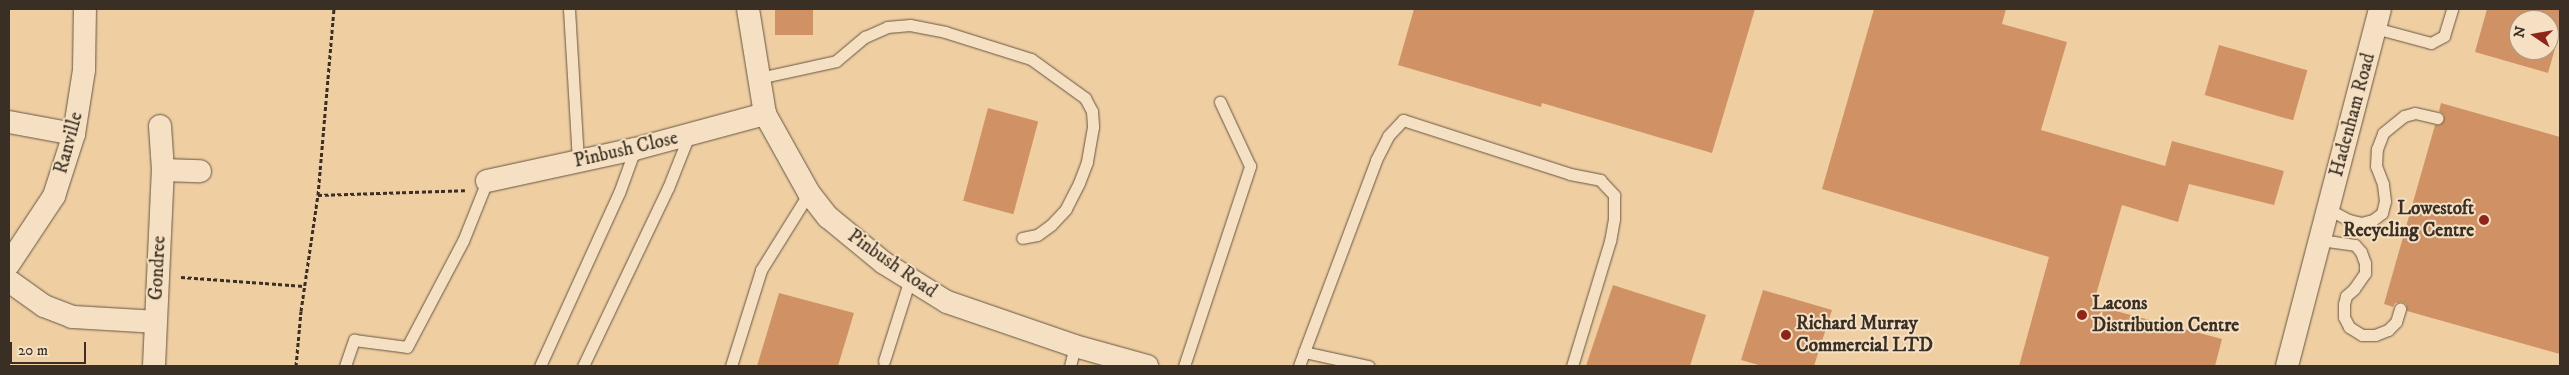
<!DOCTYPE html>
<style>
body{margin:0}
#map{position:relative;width:2569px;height:375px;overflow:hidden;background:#efcfa2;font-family:"IM FELL DW Pica",serif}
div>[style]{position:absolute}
.building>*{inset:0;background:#d09265;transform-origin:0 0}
.path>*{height:3px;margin-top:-1.5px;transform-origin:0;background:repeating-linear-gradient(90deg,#392f24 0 4px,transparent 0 6.5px)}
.roads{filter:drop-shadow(0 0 1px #665744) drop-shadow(0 0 1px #665744)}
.lane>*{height:11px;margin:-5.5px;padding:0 5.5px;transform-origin:5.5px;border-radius:5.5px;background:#f5e0c3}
.street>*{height:22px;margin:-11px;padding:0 11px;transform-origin:11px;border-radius:11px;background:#f5e0c3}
.dots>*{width:14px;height:14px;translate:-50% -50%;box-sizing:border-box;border:2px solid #f5e0c3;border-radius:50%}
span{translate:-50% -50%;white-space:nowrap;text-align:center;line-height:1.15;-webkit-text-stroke:4px #f5e0c3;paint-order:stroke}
.street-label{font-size:19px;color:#392f24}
.poi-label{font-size:19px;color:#392f24;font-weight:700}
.right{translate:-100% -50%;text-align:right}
.left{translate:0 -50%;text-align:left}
.frame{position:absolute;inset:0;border:10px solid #392f24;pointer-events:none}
.north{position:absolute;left:2509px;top:10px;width:50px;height:50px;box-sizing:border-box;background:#f5e0c3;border:1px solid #aa9983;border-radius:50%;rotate:282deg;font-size:14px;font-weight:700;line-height:20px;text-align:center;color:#392f24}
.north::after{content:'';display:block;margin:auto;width:18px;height:22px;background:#8f2418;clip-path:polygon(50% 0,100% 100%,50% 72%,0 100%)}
.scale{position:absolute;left:10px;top:342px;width:76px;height:22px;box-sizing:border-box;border:2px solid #392f24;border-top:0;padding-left:6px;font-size:15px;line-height:18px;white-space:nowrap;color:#392f24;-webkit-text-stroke:4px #f5e0c3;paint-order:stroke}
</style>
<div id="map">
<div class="building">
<i style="left:775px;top:9px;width:38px;height:26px"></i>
<i style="clip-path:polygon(1414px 9px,1755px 9px,1712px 153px,1542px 103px,1541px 107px,1398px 65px)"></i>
<i style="clip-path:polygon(1874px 9px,2006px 9px,2002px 24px,2067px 42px,2041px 130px,2165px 166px,2172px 141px,2284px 171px,2274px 205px,2189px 184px,2178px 222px,2122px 205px,2093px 305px,2222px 339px,2215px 366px,2019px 366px,2049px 257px,1822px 189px)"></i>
<i style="clip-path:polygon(evenodd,2487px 9px,2560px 9px,2560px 31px,2548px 73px,2475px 52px,2487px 9px,2519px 20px,2549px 20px,2549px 50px,2519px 50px,2519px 20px)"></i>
<i style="left:2219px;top:45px;width:92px;height:52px;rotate:16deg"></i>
<i style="clip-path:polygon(2441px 103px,2560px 137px,2560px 354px,2407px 311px,2406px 304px,2402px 302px,2395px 303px,2393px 307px,2384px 304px,2435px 125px,2440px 125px,2444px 120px,2444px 115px,2439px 111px)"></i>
<i style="left:988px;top:108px;width:52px;height:96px;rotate:15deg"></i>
<i style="clip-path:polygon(1613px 285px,1706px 315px,1690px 366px,1586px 366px)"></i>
<i style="clip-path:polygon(1763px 290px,1832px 310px,1814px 366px,1762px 366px,1741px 360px)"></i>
<i style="clip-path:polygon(779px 293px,854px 313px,838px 366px,757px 366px)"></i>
</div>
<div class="path">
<i style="left:318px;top:195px;width:147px;rotate:-1.9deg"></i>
<i style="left:181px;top:277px;width:123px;rotate:4.2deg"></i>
<i style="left:296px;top:366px;width:55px;rotate:-84.8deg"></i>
<i style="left:301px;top:311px;width:117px;rotate:-81.7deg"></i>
<i style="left:318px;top:195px;width:187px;rotate:-85.1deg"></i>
</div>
<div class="roads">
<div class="lane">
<i style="left:569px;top:9px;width:152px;rotate:86.6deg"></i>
<i style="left:2375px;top:28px;width:58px;rotate:15deg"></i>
<i style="left:2431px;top:43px;width:15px;rotate:-28deg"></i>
<i style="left:2444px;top:36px;width:28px;rotate:-73deg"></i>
<i style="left:759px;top:78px;width:79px;rotate:-12.4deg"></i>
<i style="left:836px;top:61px;width:38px;rotate:-40deg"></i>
<i style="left:865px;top:37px;width:24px;rotate:-24deg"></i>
<i style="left:887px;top:27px;width:23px;rotate:-5deg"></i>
<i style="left:910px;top:25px;width:36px;rotate:11deg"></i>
<i style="left:945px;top:32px;width:90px;rotate:17.4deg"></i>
<i style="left:1031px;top:59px;width:67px;rotate:35.8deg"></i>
<i style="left:1085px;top:98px;width:15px;rotate:62deg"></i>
<i style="left:1092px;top:111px;width:16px;rotate:86deg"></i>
<i style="left:1093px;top:127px;width:36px;rotate:100deg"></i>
<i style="left:1087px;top:162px;width:22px;rotate:111deg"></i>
<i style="left:1079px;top:183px;width:29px;rotate:117deg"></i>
<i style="left:1066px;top:209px;width:22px;rotate:133deg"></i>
<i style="left:1051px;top:225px;width:17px;rotate:144deg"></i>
<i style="left:1037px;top:235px;width:15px;rotate:169deg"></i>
<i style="left:2328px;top:209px;width:24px;rotate:28deg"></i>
<i style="left:2349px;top:220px;width:12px;rotate:14deg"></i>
<i style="left:2361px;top:223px;width:12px;rotate:-14deg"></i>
<i style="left:2373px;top:220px;width:11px;rotate:-38deg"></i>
<i style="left:2382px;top:213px;width:12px;rotate:-76deg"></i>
<i style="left:2385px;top:201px;width:17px;rotate:-97deg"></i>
<i style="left:2383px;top:184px;width:19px;rotate:-111deg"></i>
<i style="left:2376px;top:166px;width:17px;rotate:-87deg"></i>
<i style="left:2377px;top:149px;width:17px;rotate:-69deg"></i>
<i style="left:2383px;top:133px;width:27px;rotate:-39deg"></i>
<i style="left:2404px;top:116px;width:11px;rotate:-15deg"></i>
<i style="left:2415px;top:113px;width:23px;rotate:13deg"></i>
<i style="left:2320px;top:240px;width:35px;rotate:8deg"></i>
<i style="left:2355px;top:245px;width:9px;rotate:49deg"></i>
<i style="left:2361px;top:252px;width:12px;rotate:70deg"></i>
<i style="left:2365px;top:263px;width:10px;rotate:90deg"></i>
<i style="left:2365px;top:273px;width:19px;rotate:125deg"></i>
<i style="left:2354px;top:289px;width:11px;rotate:139deg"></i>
<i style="left:2346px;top:296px;width:8px;rotate:104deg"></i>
<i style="left:2344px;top:304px;width:13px;rotate:90deg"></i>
<i style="left:2344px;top:317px;width:11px;rotate:63deg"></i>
<i style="left:2349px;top:327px;width:15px;rotate:32deg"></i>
<i style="left:2362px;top:335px;width:13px"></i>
<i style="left:2375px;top:335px;width:14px;rotate:-21deg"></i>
<i style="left:2388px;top:330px;width:11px;rotate:-45deg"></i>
<i style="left:2396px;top:322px;width:14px;rotate:-73deg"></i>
<i style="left:1304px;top:352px;width:205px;rotate:-69.4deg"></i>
<i style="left:1376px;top:160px;width:27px;rotate:-63deg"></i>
<i style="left:1388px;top:136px;width:22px;rotate:-47deg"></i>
<i style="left:1403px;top:120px;width:176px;rotate:17.9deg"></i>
<i style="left:1570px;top:174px;width:31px;rotate:11deg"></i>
<i style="left:1600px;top:180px;width:21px;rotate:47deg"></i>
<i style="left:1614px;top:195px;width:24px;rotate:90deg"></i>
<i style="left:1614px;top:219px;width:22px;rotate:100deg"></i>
<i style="left:1610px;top:241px;width:131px;rotate:106.9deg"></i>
<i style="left:884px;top:361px;width:86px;rotate:-72.4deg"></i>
<i style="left:345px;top:366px;width:28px;rotate:-71deg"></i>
<i style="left:354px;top:340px;width:53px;rotate:7.5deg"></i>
<i style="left:407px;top:347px;width:120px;rotate:-62.2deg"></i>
<i style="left:463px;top:241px;width:65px;rotate:-68.2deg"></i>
<i style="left:540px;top:366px;width:190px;rotate:-65.5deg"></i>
<i style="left:619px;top:193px;width:47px;rotate:-70deg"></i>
<i style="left:583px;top:366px;width:197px;rotate:-64.5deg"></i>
<i style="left:668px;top:188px;width:57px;rotate:-68.4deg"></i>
<i style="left:731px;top:366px;width:101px;rotate:-72.6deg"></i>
<i style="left:761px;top:270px;width:91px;rotate:-58.1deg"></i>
<i style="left:1070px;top:366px;width:21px;rotate:-76deg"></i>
<i style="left:1184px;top:366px;width:211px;rotate:-71.7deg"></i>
<i style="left:1250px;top:166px;width:71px;rotate:-115.1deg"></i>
<i style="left:1299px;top:366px;width:15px;rotate:-70deg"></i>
<i style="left:1304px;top:352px;width:66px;rotate:12.3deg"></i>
</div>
<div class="street">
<i style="left:748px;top:9px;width:106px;rotate:80.8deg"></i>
<i style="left:765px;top:114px;width:90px;rotate:60.9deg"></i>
<i style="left:809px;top:193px;width:31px;rotate:52deg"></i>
<i style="left:828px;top:217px;width:72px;rotate:39.4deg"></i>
<i style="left:884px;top:263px;width:74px;rotate:31.8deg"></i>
<i style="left:947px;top:302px;width:135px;rotate:19deg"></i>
<i style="left:1075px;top:346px;width:75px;rotate:15.5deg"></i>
<i style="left:9px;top:122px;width:66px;rotate:10.5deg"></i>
<i style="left:163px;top:170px;width:37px;rotate:2deg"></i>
<i style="left:487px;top:181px;width:151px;rotate:-12.2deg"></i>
<i style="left:635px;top:149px;width:135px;rotate:-15.1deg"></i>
<i style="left:9px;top:264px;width:82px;rotate:-56.5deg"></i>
<i style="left:54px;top:196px;width:65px;rotate:-72.1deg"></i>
<i style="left:74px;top:134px;width:65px;rotate:-81.1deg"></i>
<i style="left:84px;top:70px;width:61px;rotate:-89.1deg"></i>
<i style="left:9px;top:281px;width:43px;rotate:35.5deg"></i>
<i style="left:44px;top:306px;width:30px;rotate:21deg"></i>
<i style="left:72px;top:317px;width:83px;rotate:3.4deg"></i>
<i style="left:154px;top:366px;width:196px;rotate:-87.4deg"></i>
<i style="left:163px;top:170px;width:44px;rotate:-93.9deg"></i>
<i style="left:2287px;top:366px;width:369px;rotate:-75.4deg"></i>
</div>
</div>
<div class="dots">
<i style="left:2484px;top:220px;background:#8f2418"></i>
<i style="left:2082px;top:315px;background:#8f2418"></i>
<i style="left:1786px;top:335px;background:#8f2418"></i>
</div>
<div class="street-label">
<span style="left:2353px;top:115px;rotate:-75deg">Hadenham Road</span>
<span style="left:69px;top:143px;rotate:-75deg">Ranville</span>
<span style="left:626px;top:150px;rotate:-13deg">Pinbush Close</span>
<span style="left:892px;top:264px;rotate:35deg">Pinbush Road</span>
<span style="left:158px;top:268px;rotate:-87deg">Gondree</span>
</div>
<div class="poi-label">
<span class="right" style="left:2474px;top:220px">Lowestoft<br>Recycling Centre</span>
<span class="left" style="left:2092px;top:315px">Lacons<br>Distribution Centre</span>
<span class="left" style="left:1796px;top:335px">Richard Murray<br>Commercial LTD</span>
</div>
<div class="frame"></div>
<div class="north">N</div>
<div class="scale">20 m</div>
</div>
